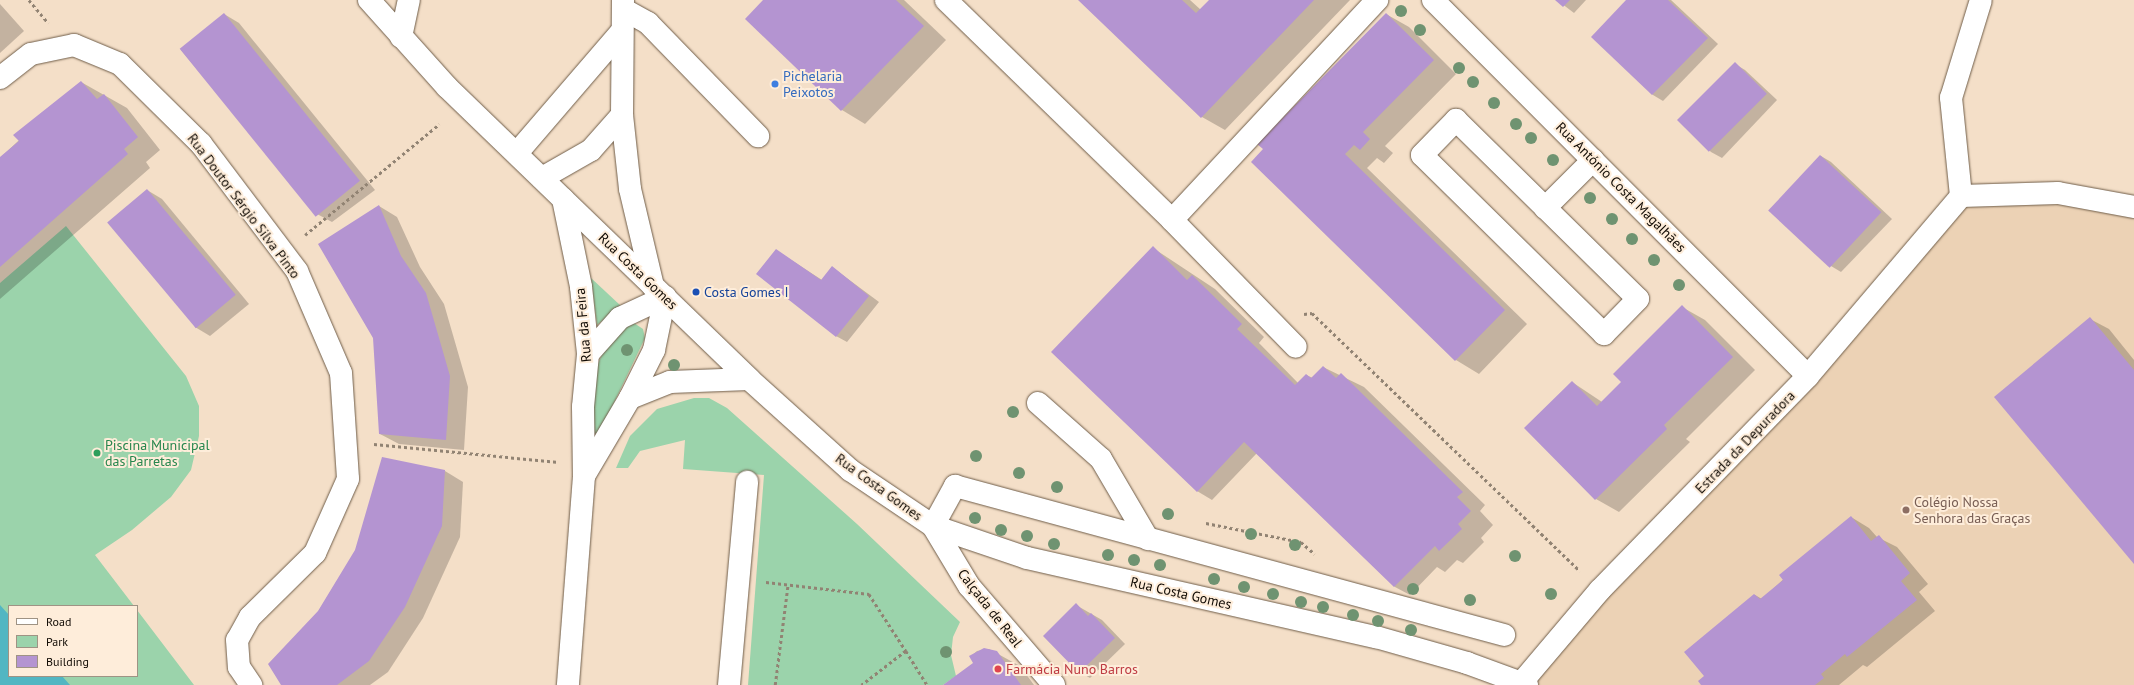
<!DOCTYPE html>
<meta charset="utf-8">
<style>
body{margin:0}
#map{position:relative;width:2134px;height:685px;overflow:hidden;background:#f4dfc8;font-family:"PT Sans",sans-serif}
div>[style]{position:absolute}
.built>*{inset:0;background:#ecd2b5}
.green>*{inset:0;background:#9bd3ab}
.water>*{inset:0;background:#52b6c2}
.shadow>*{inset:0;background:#0003}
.building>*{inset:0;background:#b494d1;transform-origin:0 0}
.path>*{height:2.5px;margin-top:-1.25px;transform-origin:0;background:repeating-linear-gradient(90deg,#918373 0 3px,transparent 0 6px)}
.roads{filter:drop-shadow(0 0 1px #6f5d49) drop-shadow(0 0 1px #6f5d49)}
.minor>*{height:22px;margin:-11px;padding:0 11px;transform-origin:11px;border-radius:11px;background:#fff}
.trees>*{width:12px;height:12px;margin:-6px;border-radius:50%;background:#6f9371}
.dots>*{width:11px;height:11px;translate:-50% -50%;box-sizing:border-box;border:2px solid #feedda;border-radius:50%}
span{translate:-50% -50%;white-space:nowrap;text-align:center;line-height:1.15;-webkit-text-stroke:4px #feedda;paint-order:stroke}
.shop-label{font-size:14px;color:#366cbe}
.left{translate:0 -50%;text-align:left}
.street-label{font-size:14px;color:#110b04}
.transit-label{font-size:14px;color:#164399}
.leisure-label{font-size:14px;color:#27864d}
.education-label{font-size:14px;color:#785e54}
.health-label{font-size:14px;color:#be3a42}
.legend{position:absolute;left:8px;top:605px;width:130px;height:72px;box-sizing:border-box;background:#feedda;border:1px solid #9f9384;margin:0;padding:5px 7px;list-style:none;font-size:12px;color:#110b04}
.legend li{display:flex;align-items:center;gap:8px;height:20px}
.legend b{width:20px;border:1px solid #9f9384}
</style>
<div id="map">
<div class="built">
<i style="clip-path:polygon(1961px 196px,2134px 207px,2134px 685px,1527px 685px)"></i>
</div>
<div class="green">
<i style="clip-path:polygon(66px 226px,186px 376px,199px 406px,199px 436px,191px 470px,171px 497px,132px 530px,95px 555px,134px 606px,9px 606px,9px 676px,137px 676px,137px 610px,194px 685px,0 685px,0 283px)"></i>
<i style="clip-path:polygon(591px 278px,621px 306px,597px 325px)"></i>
<i style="clip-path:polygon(634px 323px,643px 329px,645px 338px,600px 432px,589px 435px,593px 374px,606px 346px,622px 329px)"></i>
<i style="clip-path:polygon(694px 398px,709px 398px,727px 408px,857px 524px,960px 622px,953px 637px,951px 655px,956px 676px,943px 685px,748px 685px,764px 475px,683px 469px,685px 440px,640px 451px,628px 468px,616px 468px,630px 436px,657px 409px)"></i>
</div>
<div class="water">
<i style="clip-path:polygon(0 605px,9px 615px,9px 676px,62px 676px,70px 685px,0 685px)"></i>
</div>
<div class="shadow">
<i style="clip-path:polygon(765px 0,904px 0,946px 40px,865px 124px,842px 110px,746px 19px)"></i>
<i style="clip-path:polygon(1080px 0,1190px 0,1201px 10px,1210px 0,1350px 0,1225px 130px,1202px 117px)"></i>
<i style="clip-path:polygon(1557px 0,1586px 0,1574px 13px)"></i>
<i style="clip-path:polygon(1628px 0,1671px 0,1718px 44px,1663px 101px,1653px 95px,1593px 37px)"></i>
<i style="clip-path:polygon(0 4px,24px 31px,0 53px)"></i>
<i style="clip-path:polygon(224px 14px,239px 23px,375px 190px,332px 222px,317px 214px,181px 50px)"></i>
<i style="clip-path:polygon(1386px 14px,1409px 27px,1456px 74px,1385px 146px,1393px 153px,1384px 163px,1377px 158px,1367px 168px,1527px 324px,1479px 374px,1456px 360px,1252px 162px)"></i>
<i style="clip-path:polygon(1735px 64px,1745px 70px,1777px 100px,1722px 158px,1711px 152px,1679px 121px)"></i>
<i style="clip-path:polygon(81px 82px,127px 108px,160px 150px,146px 162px,150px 168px,0 299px,0 158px)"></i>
<i style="clip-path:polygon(1821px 156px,1831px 162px,1892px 219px,1841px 272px,1831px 266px,1770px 210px)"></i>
<i style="clip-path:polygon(147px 190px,162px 199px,249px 304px,210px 336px,195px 327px)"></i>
<i style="clip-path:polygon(379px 206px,397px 217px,420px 267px,444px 304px,468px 387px,464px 450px,399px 444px,380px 434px)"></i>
<i style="clip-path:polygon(1153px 248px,1215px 289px,1264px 337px,1259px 343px,1298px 383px,1306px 375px,1313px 378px,1323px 367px,1364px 387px,1485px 505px,1480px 511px,1493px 525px,1481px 538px,1484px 542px,1463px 563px,1457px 560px,1445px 572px,1437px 567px,1410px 595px,1395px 587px,1257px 453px,1212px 500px,1197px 491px)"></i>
<i style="clip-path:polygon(776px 250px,822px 280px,832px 267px,879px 302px,847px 342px,836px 336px)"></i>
<i style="clip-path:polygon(1682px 307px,1705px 320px,1755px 370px,1686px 439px,1690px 442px,1619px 512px,1596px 499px,1572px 382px,1602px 402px,1622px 382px)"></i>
<i style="clip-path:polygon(2090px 319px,2109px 329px,2134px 360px,2134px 563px)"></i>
<i style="clip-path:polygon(445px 471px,463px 482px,460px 537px,423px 618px,388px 672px,370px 685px,282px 685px,318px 612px,356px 550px)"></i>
<i style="clip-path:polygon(1851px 517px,1869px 528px,1877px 537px,1897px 547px,1928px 584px,1919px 592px,1935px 611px,1867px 667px,1863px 665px,1839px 685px,1702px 685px,1755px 595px,1762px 599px)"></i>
<i style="clip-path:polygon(1076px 605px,1102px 620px,1125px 644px,1090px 678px,1080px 672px)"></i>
<i style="clip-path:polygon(989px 649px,1020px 666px,1034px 685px,945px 685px,975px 663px,970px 657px,977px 651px)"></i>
</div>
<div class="building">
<i style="clip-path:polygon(763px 0,896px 0,924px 26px,841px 111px,745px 19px)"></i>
<i style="clip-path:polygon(1078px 0,1182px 0,1196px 13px,1209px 0,1314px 0,1201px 118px)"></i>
<i style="clip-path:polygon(1555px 0,1570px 0,1563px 7px)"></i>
<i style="clip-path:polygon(1626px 0,1668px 0,1708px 38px,1652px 95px,1591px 37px)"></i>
<i style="left:224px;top:13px;width:216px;height:57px;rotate:51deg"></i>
<i style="clip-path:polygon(1386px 13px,1434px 60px,1363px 132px,1370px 139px,1360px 150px,1354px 145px,1345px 154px,1505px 310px,1455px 361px,1251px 162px,1263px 149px,1257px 144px)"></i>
<i style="left:1735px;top:62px;width:45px;height:82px;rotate:45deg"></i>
<i style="clip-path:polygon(81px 81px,97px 99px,104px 94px,138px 137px,124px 149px,128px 154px,0 267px,0 157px,19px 141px,13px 135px)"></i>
<i style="left:1820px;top:155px;width:84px;height:76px;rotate:43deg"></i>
<i style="left:147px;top:189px;width:138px;height:52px;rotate:50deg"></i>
<i style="clip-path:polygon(379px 205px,401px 256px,426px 293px,450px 376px,446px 440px,379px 434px,373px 338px,318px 244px)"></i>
<i style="clip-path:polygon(1153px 246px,1187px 280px,1192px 275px,1242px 324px,1237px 329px,1295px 385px,1306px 374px,1311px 378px,1323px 366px,1336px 378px,1341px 373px,1463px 492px,1457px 497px,1471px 511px,1458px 524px,1462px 529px,1439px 551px,1435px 546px,1394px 587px,1244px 442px,1197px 492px,1051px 352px)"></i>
<i style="clip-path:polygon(776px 249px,821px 280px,832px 266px,869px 296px,836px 337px,756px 274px)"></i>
<i style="clip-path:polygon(1682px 305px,1733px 357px,1664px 425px,1667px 429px,1595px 500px,1524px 428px,1572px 381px,1597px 406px,1621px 382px,1613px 374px)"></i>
<i style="clip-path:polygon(2090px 317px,2134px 370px,2134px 564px,1994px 397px)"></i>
<i style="clip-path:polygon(382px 457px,445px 470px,442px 526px,405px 607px,369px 661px,337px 685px,281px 685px,268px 664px,318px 611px,355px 550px)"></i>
<i style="clip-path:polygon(1851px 516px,1871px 541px,1879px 535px,1910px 573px,1901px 581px,1917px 600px,1847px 657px,1845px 654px,1821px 674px,1824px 678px,1815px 685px,1701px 685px,1698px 681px,1704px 676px,1684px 652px,1754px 594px,1760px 599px,1783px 580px,1779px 575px)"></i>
<i style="clip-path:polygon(1076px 603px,1088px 616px,1091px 613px,1115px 638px,1079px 673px,1043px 636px)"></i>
<i style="clip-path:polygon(984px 648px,997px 651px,1021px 685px,943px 685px,973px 663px,969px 656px)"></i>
</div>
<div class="path">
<i style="left:29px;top:0;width:30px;rotate:50deg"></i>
<i style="left:305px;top:235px;width:174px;rotate:-39.6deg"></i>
<i style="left:1304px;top:314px;width:8px;rotate:-7deg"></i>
<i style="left:1312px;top:313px;width:372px;rotate:43.9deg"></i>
<i style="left:374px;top:444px;width:183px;rotate:5.6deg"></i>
<i style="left:1206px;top:523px;width:97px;rotate:11.3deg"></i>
<i style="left:1301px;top:542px;width:18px;rotate:41deg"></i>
<i style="left:766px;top:582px;width:104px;rotate:6.6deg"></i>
<i style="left:869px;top:594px;width:68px;rotate:57deg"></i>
<i style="left:906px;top:651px;width:56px;rotate:142.3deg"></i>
<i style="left:906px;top:651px;width:40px;rotate:58deg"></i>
<i style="left:775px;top:685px;width:102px;rotate:-82.7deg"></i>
</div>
<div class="roads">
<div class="minor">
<i style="left:369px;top:0;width:117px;rotate:48.1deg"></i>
<i style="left:447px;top:87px;width:420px;rotate:44deg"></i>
<i style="left:749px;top:379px;width:136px;rotate:42deg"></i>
<i style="left:850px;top:470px;width:100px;rotate:34deg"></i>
<i style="left:933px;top:526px;width:99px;rotate:18.8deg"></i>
<i style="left:1027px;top:558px;width:358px;rotate:12.8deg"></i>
<i style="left:1376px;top:637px;width:95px;rotate:15.9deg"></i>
<i style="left:1467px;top:663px;width:64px;rotate:20.1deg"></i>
<i style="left:946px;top:0;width:315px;rotate:44.2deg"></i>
<i style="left:1172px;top:220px;width:177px;rotate:45.7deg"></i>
<i style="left:1433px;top:0;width:531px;rotate:45.08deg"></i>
<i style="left:623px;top:9px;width:29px;rotate:29deg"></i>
<i style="left:648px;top:23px;width:158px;rotate:45.8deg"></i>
<i style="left:401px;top:37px;width:38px;rotate:-78deg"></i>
<i style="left:0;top:78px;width:39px;rotate:-38deg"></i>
<i style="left:31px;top:54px;width:44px;rotate:-11.8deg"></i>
<i style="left:74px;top:45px;width:50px;rotate:22.4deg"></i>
<i style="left:120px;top:64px;width:114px;rotate:44.6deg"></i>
<i style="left:201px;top:144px;width:159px;rotate:52.9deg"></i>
<i style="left:297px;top:271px;width:111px;rotate:66.7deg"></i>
<i style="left:341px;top:373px;width:106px;rotate:86.2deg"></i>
<i style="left:348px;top:479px;width:81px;rotate:114deg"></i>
<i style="left:315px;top:553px;width:91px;rotate:135.4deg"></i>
<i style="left:250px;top:617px;width:26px;rotate:119deg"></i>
<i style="left:237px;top:640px;width:27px;rotate:86deg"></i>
<i style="left:239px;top:667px;width:22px;rotate:56deg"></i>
<i style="left:622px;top:115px;width:74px;rotate:83.8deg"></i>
<i style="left:630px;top:189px;width:100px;rotate:76.7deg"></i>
<i style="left:1456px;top:120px;width:255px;rotate:44.5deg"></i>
<i style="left:1638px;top:299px;width:49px;rotate:134.2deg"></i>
<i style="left:1604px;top:334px;width:255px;rotate:-135.5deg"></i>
<i style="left:1422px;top:155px;width:49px;rotate:-45.8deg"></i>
<i style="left:517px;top:153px;width:160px;rotate:-49.3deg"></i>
<i style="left:542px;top:178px;width:56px;rotate:-29.7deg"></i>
<i style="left:591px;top:150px;width:47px;rotate:-48.5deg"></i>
<i style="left:622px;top:115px;width:115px;rotate:-89.5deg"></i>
<i style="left:1961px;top:196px;width:99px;rotate:-95.8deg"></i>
<i style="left:1951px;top:98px;width:102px;rotate:-73deg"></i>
<i style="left:1961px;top:196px;width:97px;rotate:-1.8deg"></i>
<i style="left:2058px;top:193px;width:77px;rotate:10.4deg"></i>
<i style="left:563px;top:199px;width:90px;rotate:78.4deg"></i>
<i style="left:581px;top:287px;width:67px;rotate:84deg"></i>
<i style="left:588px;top:354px;width:53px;rotate:95.4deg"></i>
<i style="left:583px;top:407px;width:69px;rotate:89.2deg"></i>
<i style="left:584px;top:476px;width:210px;rotate:94.4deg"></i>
<i style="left:1545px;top:208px;width:68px;rotate:-45deg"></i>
<i style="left:1172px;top:220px;width:301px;rotate:-47deg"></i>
<i style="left:588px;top:354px;width:48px;rotate:-48.4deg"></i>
<i style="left:620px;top:318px;width:50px;rotate:-25deg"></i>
<i style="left:630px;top:398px;width:54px;rotate:-63.4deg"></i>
<i style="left:654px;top:350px;width:54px;rotate:-78.3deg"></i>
<i style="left:1038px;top:403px;width:84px;rotate:41.6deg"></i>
<i style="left:1101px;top:459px;width:93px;rotate:59.6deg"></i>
<i style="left:584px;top:476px;width:91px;rotate:-59.5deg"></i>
<i style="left:630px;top:398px;width:43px;rotate:-21.8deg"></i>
<i style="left:670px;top:382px;width:79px;rotate:-2.2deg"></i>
<i style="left:1522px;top:682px;width:121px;rotate:-49.7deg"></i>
<i style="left:1600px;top:590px;width:298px;rotate:-45.8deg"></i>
<i style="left:1808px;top:376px;width:236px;rotate:-49.6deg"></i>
<i style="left:729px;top:685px;width:204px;rotate:-84.9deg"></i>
<i style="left:1054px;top:685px;width:130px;rotate:-130.6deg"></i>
<i style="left:969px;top:586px;width:70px;rotate:-121deg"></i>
<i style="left:933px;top:526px;width:46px;rotate:-61.2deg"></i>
<i style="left:955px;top:486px;width:569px;rotate:15.18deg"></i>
</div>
</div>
<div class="trees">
<i style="left:1401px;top:11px"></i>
<i style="left:1420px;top:30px"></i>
<i style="left:1459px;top:68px"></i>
<i style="left:1473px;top:82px"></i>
<i style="left:1494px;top:103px"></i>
<i style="left:1516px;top:124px"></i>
<i style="left:1531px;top:138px"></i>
<i style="left:1553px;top:160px"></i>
<i style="left:1590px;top:198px"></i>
<i style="left:1612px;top:219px"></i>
<i style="left:1632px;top:239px"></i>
<i style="left:1654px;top:260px"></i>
<i style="left:1679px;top:285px"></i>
<i style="left:627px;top:350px"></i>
<i style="left:674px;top:365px"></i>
<i style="left:1013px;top:412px"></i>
<i style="left:976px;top:456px"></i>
<i style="left:1019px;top:473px"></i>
<i style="left:1057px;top:487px"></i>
<i style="left:1168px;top:514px"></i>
<i style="left:975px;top:518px"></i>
<i style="left:1001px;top:530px"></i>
<i style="left:1251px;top:534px"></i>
<i style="left:1027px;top:536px"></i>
<i style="left:1054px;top:544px"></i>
<i style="left:1295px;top:545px"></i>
<i style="left:1108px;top:555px"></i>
<i style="left:1515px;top:556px"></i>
<i style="left:1134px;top:560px"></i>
<i style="left:1160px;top:565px"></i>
<i style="left:1214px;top:579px"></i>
<i style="left:1244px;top:587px"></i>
<i style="left:1413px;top:589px"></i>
<i style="left:1273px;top:594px"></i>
<i style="left:1551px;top:594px"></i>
<i style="left:1470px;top:600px"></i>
<i style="left:1301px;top:602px"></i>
<i style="left:1323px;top:607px"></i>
<i style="left:1353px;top:615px"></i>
<i style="left:1378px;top:621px"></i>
<i style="left:1411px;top:630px"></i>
<i style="left:946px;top:652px"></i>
</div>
<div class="dots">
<i style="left:775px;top:84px;background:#3f7fe0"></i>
<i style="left:696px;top:292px;background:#1a4fb4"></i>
<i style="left:97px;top:453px;background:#2e9e5b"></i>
<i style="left:1906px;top:510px;background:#8d6e63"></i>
<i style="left:998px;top:669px;background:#e0444e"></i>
</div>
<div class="shop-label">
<span class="left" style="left:783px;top:84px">Pichelaria<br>Peixotos</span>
</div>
<div class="street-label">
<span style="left:1621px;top:187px;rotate:45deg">Rua António Costa Magalhães</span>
<span style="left:244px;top:206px;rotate:53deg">Rua Doutor Sérgio Silva Pinto</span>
<span style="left:638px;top:271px;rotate:44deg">Rua Costa Gomes</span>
<span style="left:583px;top:325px;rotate:-95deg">Rua da Feira</span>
<span style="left:1745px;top:442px;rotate:-46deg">Estrada da Depuradora</span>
<span style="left:879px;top:487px;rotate:36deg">Rua Costa Gomes</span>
<span style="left:1181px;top:593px;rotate:13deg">Rua Costa Gomes</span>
<span style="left:990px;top:608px;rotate:52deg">Calçada de Real</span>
</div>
<div class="transit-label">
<span class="left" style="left:704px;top:292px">Costa Gomes I</span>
</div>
<div class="leisure-label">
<span class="left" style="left:105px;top:453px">Piscina Municipal<br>das Parretas</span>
</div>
<div class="education-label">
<span class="left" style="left:1914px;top:510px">Colégio Nossa<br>Senhora das Graças</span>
</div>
<div class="health-label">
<span class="left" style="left:1006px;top:669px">Farmácia Nuno Barros</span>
</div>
<ul class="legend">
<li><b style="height:5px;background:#fff"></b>Road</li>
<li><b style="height:11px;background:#9bd3ab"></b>Park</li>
<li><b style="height:11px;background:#b494d1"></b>Building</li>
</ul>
</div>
